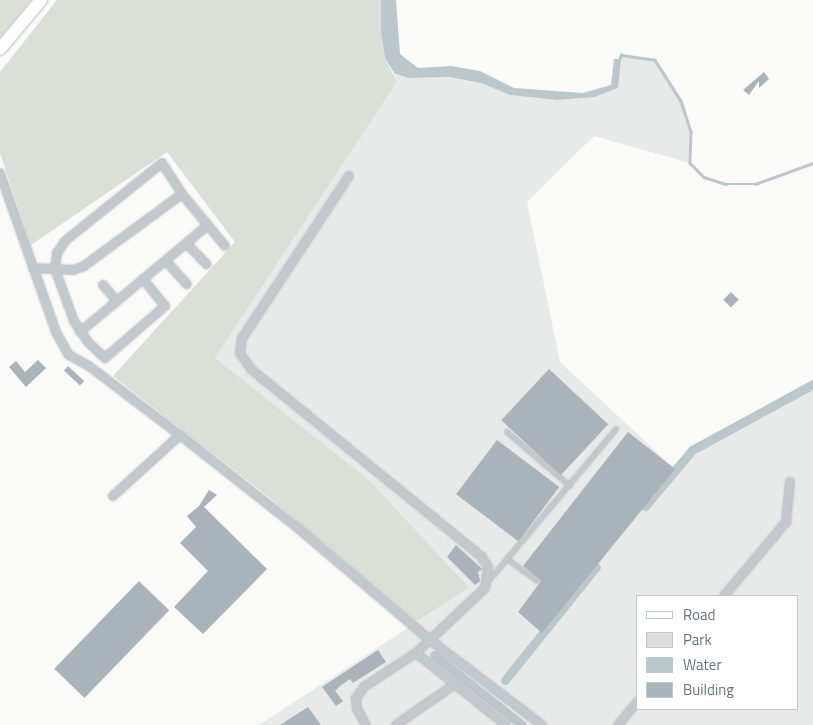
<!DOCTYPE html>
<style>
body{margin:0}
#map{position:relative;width:813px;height:725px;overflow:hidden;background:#fafaf8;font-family:"Titillium Web",sans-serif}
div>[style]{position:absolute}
.built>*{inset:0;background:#e8e9e9}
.green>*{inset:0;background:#dadfd7}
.water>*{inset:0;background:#bbc7cb}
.stream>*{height:2.5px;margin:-1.25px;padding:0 1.25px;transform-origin:1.25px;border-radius:1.25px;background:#bbc7cb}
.canal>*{height:9px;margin:-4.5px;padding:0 4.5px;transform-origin:4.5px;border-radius:4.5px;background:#bbc7cb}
.building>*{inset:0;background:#aab3b9;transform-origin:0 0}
.roads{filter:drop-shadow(0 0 1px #b5babe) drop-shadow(0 0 1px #b5babe)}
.lane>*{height:4px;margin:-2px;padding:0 2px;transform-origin:2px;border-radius:2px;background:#c3c8cc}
.street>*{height:8px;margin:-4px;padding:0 4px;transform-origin:4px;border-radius:4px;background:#c3c8cc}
.primary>*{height:12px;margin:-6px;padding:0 6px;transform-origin:6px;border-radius:6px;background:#fff}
span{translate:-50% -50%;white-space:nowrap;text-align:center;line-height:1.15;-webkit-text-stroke:5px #fff;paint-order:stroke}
.legend{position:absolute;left:636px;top:595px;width:162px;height:115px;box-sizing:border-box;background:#fff;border:1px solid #c1c8cd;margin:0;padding:6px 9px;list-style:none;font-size:15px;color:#657683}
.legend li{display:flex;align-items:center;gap:10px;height:25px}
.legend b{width:25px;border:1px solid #c1c8cd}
</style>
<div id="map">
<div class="built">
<i style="clip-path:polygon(evenodd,621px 55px,655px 60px,665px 75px,681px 101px,691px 134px,690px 163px,594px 136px,527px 202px,560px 362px,675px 469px,702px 444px,813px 384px,813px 725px,259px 725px,469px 588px,215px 358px,397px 82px,394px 73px,408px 78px,448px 77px,484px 84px,510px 95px,557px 100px,618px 88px,621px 55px,637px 596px,797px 596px,797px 709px,637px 709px,637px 596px)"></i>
</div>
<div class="green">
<i style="clip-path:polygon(0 0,31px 0,0 38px)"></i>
<i style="clip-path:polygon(57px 0,381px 0,381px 32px,385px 58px,397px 82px,215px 358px,370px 481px,469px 588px,416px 622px,270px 498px,113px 376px,235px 242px,167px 152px,31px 245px,0 153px,0 72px)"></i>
</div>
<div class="water">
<i style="clip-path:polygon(381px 0,396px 0,400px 54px,418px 68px,451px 66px,480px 71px,514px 88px,583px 93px,611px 85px,614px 59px,621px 59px,618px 88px,594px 97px,557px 100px,510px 95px,481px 83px,449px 77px,408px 78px,394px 73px,385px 58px,381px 32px)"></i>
</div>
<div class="stream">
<i style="left:618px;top:62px;width:8px;rotate:-67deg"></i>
<i style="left:621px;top:55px;width:34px;rotate:8deg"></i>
<i style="left:655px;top:60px;width:49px;rotate:57.6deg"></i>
<i style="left:681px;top:101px;width:33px;rotate:72deg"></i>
<i style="left:691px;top:132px;width:31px;rotate:92deg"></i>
<i style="left:690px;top:163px;width:20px;rotate:45deg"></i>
<i style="left:704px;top:177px;width:23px;rotate:18deg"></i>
<i style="left:726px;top:184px;width:29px"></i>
<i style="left:755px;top:184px;width:62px;rotate:-19.9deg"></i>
</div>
<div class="canal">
<i style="left:645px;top:506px;width:73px;rotate:-50deg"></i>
<i style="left:692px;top:450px;width:138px;rotate:-28.6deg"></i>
<i style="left:434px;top:655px;width:112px;rotate:38.5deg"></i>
<i style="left:505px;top:680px;width:145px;rotate:-51.2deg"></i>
</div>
<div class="building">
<i style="clip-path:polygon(764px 72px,769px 79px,759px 88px,759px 81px,749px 95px,743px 90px)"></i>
<i style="left:731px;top:292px;width:11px;height:11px;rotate:45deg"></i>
<i style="clip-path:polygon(38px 360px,46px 368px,26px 387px,9px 367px,16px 361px,25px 372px)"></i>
<i style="left:68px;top:366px;width:22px;height:6px;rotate:43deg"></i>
<i style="left:549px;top:369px;width:81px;height:70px;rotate:43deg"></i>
<i style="clip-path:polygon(628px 432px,675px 469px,542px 633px,518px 612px,541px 581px,523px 566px)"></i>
<i style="left:497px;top:440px;width:78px;height:68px;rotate:37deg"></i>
<i style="clip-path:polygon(209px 490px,217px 495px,204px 507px,267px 569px,203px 634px,174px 607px,208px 571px,180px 543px,196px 527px,187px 516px,199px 506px)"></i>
<i style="clip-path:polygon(456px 545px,482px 569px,478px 572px,480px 581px,475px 585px,447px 557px)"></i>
<i style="left:139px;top:581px;width:42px;height:122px;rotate:44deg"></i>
<i style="clip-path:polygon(378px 650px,386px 662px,353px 683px,350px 679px,340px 686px,335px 691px,343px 701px,336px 706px,322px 687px)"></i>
<i style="clip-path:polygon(308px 707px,321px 725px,280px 725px)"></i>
</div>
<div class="roads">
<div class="lane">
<i style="left:507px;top:432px;width:83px;rotate:40.6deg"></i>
<i style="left:507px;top:559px;width:37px;rotate:36deg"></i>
<i style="left:487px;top:583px;width:201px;rotate:-50deg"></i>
</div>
<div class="street">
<i style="left:0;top:173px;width:169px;rotate:70.6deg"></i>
<i style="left:56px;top:332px;width:26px;rotate:61deg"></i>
<i style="left:69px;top:355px;width:23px;rotate:29deg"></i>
<i style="left:89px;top:366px;width:114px;rotate:37.2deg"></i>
<i style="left:180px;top:435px;width:152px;rotate:38.3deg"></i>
<i style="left:299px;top:529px;width:172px;rotate:40.3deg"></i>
<i style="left:430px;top:640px;width:141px;rotate:37.2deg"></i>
<i style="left:349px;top:176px;width:194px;rotate:123.4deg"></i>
<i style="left:242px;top:338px;width:15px;rotate:98deg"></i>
<i style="left:240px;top:353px;width:21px;rotate:55deg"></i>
<i style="left:252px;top:370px;width:295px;rotate:39.1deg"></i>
<i style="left:481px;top:556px;width:13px;rotate:58deg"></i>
<i style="left:488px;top:567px;width:21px;rotate:98deg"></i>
<i style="left:485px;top:588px;width:95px;rotate:136.7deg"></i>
<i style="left:416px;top:653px;width:62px;rotate:146.8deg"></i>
<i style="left:364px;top:687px;width:14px;rotate:126deg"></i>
<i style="left:356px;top:698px;width:11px;rotate:85deg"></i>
<i style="left:357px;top:709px;width:18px;rotate:61deg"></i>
<i style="left:187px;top:244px;width:28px;rotate:46deg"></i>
<i style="left:166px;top:261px;width:31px;rotate:48deg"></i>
<i style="left:33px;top:268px;width:40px;rotate:2.9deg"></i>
<i style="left:73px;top:270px;width:12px;rotate:-20deg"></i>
<i style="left:84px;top:266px;width:122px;rotate:-36.3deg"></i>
<i style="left:143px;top:279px;width:35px;rotate:51deg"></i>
<i style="left:165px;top:306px;width:79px;rotate:139.1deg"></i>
<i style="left:105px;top:358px;width:23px;rotate:-137deg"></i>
<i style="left:88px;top:342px;width:25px;rotate:-124deg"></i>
<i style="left:74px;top:321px;width:55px;rotate:-110.1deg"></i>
<i style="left:55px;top:269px;width:16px;rotate:-83deg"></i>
<i style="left:57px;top:253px;width:14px;rotate:-56deg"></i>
<i style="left:65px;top:241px;width:124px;rotate:-38.8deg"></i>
<i style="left:162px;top:163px;width:37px;rotate:57deg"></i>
<i style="left:182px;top:194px;width:67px;rotate:50.4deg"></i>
<i style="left:103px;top:285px;width:21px;rotate:49deg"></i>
<i style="left:80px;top:332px;width:167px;rotate:-39.9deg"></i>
<i style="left:113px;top:496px;width:91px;rotate:-42.3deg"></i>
<i style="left:724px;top:596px;width:97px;rotate:-50deg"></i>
<i style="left:786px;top:522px;width:40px;rotate:-84.3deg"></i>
<i style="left:416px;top:653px;width:115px;rotate:38.7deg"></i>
<i style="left:396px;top:725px;width:72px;rotate:-34.8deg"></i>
<i style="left:618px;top:725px;width:30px;rotate:-50deg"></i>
</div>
<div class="primary">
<i style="left:0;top:49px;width:64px;rotate:-50.1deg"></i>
</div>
</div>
<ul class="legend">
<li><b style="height:6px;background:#fff"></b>Road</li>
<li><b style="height:14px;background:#dadfd7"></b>Park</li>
<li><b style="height:14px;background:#bbc7cb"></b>Water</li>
<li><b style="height:14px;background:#aab3b9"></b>Building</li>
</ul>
</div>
